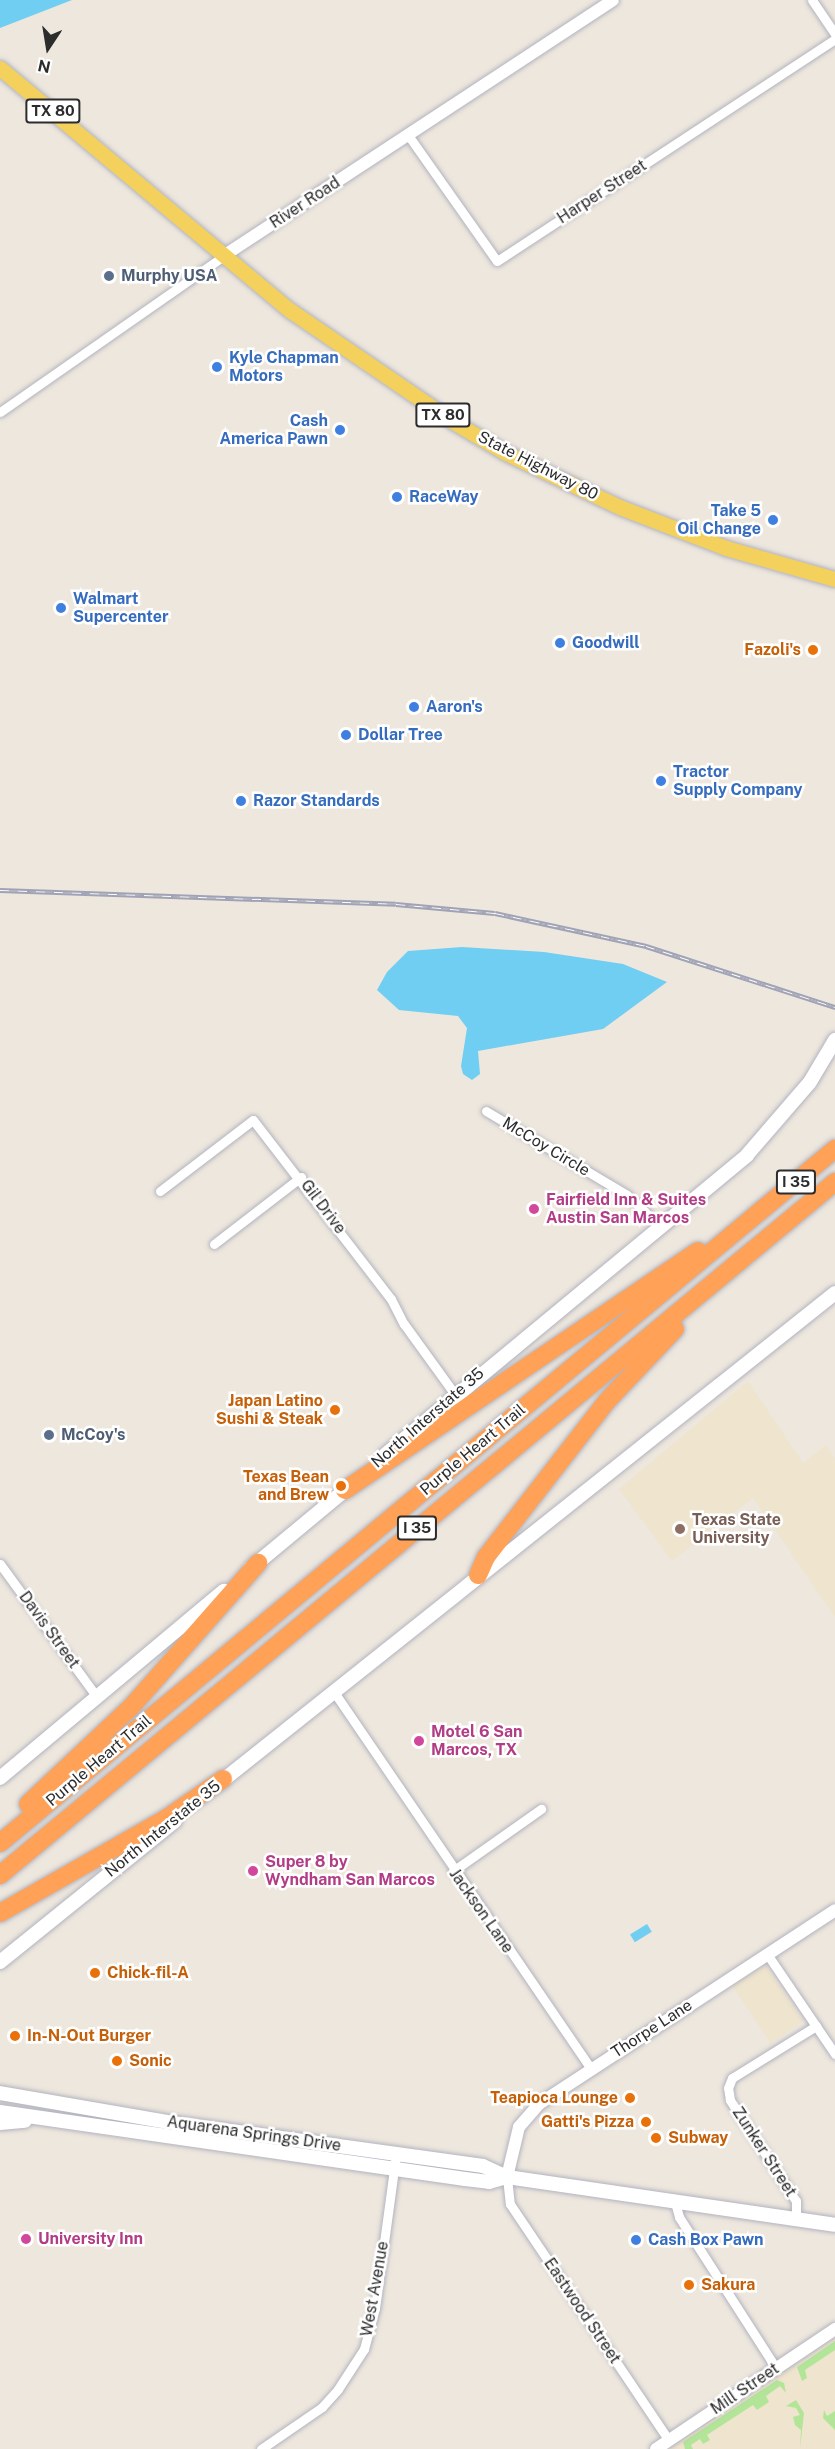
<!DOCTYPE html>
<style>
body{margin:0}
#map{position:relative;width:835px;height:2449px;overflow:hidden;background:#eee7de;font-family:"Public Sans",sans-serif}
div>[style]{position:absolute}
.education>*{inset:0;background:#efe4cd;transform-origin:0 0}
.green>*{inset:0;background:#b3e599}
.water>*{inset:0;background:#6fcef2;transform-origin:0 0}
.roads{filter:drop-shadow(0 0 2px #b2b4bf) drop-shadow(0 0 2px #b2b4bf)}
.minor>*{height:9px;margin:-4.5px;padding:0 4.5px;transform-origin:4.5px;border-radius:4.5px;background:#fff}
.tertiary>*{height:12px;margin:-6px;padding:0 6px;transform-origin:6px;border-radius:6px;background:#fff}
.secondary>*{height:14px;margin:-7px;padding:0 7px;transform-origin:7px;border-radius:7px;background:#fff}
.primary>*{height:15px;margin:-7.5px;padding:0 7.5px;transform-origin:7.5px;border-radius:7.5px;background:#f4d15c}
.motorway>*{height:18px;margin:-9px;padding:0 9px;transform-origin:9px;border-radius:9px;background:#ffa157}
.rail>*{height:5px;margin-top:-2.5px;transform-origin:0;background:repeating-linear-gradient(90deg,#fff 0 9px,#a0a3b6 0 18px);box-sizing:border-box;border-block:2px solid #a0a3b6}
.dots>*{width:16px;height:16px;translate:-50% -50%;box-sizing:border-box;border:3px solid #fff;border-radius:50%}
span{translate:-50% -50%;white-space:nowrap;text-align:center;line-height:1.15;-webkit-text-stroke:5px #fff;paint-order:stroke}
.shield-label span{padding:2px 4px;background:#fff;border:2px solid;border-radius:4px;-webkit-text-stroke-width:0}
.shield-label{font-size:15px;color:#2c2c2c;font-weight:700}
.street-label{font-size:16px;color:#2c2c2c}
.service-label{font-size:16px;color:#4e5e75;font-weight:700}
.left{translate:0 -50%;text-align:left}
.shop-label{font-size:16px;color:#366cbe;font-weight:700}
.right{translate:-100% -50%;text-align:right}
.food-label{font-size:16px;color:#c56008;font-weight:700}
.hotel-label{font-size:16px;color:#b23c85;font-weight:700}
.education-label{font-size:16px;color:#785e54;font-weight:700}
.north{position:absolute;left:18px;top:18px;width:60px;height:60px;-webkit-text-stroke:4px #fff;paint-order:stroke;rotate:192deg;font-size:16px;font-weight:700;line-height:24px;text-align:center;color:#2c2c2c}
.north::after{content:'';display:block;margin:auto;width:21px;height:27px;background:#2c2c2c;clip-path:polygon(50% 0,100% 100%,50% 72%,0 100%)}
</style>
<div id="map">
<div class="education">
<i style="clip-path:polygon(748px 1381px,803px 1463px,826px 1445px,835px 1458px,835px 1617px,753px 1498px,672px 1561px,619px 1489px)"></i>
<i style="left:765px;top:1965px;width:68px;height:39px;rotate:56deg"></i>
<i style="clip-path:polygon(835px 2338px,835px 2449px,666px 2449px,766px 2384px)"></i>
</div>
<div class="green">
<i style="clip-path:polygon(835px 2341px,835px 2350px,805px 2370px,807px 2378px,802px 2381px,797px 2367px)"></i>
<i style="clip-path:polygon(777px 2380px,784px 2383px,786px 2393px,780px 2386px,766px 2396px,769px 2402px,757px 2410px,753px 2405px,707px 2435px,710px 2440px,703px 2444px,700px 2439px,691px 2445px,693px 2449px,685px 2449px,683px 2442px)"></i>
<i style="clip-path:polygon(796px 2400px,804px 2413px,800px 2449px,801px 2430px,795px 2425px,793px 2417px,800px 2415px,796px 2408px,786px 2406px)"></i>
<i style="clip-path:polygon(824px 2410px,827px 2416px,835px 2411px,835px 2430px,823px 2418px)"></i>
</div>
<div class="water">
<i style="clip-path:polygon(0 0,72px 0,0 28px)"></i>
<i style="clip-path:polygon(462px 947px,544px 952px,623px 964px,667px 982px,603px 1029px,478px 1051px,480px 1074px,472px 1080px,463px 1074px,461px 1066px,467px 1028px,458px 1016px,399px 1010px,377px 990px,387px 972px,408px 951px)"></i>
<i style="left:647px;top:1924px;width:9px;height:20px;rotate:58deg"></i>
</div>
<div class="roads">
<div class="minor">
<i style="left:812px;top:0;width:41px;rotate:55.9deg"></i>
<i style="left:408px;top:135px;width:154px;rotate:54.8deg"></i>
<i style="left:497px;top:261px;width:404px;rotate:-33.3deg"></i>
<i style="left:0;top:412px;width:274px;rotate:-34.9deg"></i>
<i style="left:486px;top:1111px;width:164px;rotate:30.8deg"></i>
<i style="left:627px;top:1195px;width:48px;rotate:43.3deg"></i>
<i style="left:160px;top:1191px;width:117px;rotate:-37.4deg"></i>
<i style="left:253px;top:1120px;width:226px;rotate:52.4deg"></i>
<i style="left:391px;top:1299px;width:28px;rotate:63deg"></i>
<i style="left:404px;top:1324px;width:85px;rotate:54.1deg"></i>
<i style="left:214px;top:1244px;width:110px;rotate:-37.6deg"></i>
<i style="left:0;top:1564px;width:165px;rotate:53.9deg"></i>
<i style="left:334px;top:1692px;width:456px;rotate:55.7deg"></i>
<i style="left:453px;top:1871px;width:108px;rotate:-35.2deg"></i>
<i style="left:767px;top:1954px;width:121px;rotate:55.8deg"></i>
<i style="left:507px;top:2177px;width:27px;rotate:84deg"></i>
<i style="left:510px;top:2204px;width:285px;rotate:56.1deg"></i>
<i style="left:675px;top:2202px;width:16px;rotate:75deg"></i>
<i style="left:679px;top:2217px;width:179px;rotate:57.3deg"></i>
<i style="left:796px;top:2219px;width:18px;rotate:-90deg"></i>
<i style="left:796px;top:2201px;width:121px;rotate:-123.2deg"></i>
<i style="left:730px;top:2100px;width:12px;rotate:-99deg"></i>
<i style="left:728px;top:2088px;width:11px;rotate:-68deg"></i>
<i style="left:732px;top:2078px;width:99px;rotate:-31.8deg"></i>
<i style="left:261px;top:2449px;width:74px;rotate:-34.5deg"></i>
<i style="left:322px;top:2407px;width:24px;rotate:-48deg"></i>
<i style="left:338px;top:2389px;width:48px;rotate:-57deg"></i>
<i style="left:364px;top:2349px;width:42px;rotate:-75deg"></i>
<i style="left:375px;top:2308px;width:155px;rotate:-82.2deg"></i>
</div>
<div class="tertiary">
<i style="left:225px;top:255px;width:464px;rotate:-33.3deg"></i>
<i style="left:507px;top:2177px;width:51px;rotate:-76.5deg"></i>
<i style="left:519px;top:2127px;width:30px;rotate:-49deg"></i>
<i style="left:539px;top:2104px;width:354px;rotate:-33.2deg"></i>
<i style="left:656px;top:2449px;width:216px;rotate:-33.8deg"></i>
</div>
<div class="secondary">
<i style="left:385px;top:1455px;width:470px;rotate:-39.6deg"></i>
<i style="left:747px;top:1155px;width:96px;rotate:-49.2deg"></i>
<i style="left:810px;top:1082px;width:49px;rotate:-59.2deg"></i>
<i style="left:250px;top:1569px;width:131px;rotate:-39.7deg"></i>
<i style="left:0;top:1778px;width:292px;rotate:-39.9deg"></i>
<i style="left:217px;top:1785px;width:790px;rotate:-38.52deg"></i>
<i style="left:0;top:1962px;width:225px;rotate:-38.9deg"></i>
<i style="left:0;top:2093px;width:183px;rotate:9.8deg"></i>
<i style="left:180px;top:2124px;width:306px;rotate:7.9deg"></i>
<i style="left:483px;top:2166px;width:26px;rotate:25deg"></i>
<i style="left:507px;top:2177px;width:331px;rotate:8.3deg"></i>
<i style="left:0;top:2112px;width:470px;rotate:8.2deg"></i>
<i style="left:465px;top:2179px;width:24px;rotate:7deg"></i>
<i style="left:489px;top:2182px;width:19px;rotate:-16deg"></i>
<i style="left:0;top:2123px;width:25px;rotate:-5deg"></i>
</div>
<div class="primary">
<i style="left:0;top:68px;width:379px;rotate:39.9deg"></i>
<i style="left:291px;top:311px;width:195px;rotate:34.3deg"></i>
<i style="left:452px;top:421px;width:63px;rotate:30.7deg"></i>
<i style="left:506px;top:453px;width:128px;rotate:25.4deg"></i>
<i style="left:622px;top:508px;width:111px;rotate:21deg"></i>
<i style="left:726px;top:548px;width:113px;rotate:15.9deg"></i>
</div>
<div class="motorway">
<i style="left:345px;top:1490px;width:426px;rotate:-34.1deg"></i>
<i style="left:478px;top:1575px;width:20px;rotate:-66deg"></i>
<i style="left:486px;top:1557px;width:197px;rotate:-52.2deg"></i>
<i style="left:607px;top:1401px;width:99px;rotate:-46.6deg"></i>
<i style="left:28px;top:1804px;width:143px;rotate:-43.3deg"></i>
<i style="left:132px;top:1706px;width:191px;rotate:-48.6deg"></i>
<i style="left:0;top:1843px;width:1086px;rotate:-39.73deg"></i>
<i style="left:0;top:1875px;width:1085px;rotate:-39.69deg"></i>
<i style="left:0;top:1913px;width:189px;rotate:-29.6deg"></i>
<i style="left:164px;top:1820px;width:72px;rotate:-34.8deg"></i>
</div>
</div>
<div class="rail">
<i style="left:0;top:890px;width:396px;rotate:2deg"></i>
<i style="left:396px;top:904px;width:99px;rotate:5.2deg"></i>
<i style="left:495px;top:913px;width:155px;rotate:12.3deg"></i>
<i style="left:646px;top:946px;width:199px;rotate:17.9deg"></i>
</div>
<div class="dots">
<i style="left:109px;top:276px;background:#5c6f8a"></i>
<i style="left:217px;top:367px;background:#3f7fe0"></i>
<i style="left:340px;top:430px;background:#3f7fe0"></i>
<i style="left:397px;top:497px;background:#3f7fe0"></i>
<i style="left:773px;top:520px;background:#3f7fe0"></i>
<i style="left:61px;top:608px;background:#3f7fe0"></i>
<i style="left:560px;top:643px;background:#3f7fe0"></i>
<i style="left:813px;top:650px;background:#e8710a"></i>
<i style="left:414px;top:707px;background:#3f7fe0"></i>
<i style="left:346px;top:735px;background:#3f7fe0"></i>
<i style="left:661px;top:781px;background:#3f7fe0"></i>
<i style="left:241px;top:801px;background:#3f7fe0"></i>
<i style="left:534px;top:1209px;background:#d1479c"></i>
<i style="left:335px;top:1410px;background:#e8710a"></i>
<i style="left:49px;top:1435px;background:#5c6f8a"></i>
<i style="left:341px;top:1486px;background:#e8710a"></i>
<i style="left:680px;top:1529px;background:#8d6e63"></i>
<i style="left:419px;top:1741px;background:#d1479c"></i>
<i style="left:253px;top:1871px;background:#d1479c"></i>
<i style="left:95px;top:1973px;background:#e8710a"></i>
<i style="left:15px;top:2036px;background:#e8710a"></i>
<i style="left:117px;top:2061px;background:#e8710a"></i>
<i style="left:630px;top:2098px;background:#e8710a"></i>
<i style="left:646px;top:2122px;background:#e8710a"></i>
<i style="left:656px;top:2138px;background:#e8710a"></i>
<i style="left:26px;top:2239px;background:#d1479c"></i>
<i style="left:636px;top:2240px;background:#3f7fe0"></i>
<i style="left:689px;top:2285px;background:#e8710a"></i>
</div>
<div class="shield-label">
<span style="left:53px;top:111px">TX 80</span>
<span style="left:443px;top:415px">TX 80</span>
<span style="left:796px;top:1182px">I 35</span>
<span style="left:417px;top:1528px">I 35</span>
</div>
<div class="street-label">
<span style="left:602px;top:192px;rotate:-33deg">Harper Street</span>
<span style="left:305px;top:203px;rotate:-33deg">River Road</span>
<span style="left:538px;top:466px;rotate:27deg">State Highway 80</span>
<span style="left:546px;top:1147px;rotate:31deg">McCoy Circle</span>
<span style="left:323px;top:1207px;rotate:53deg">Gil Drive</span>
<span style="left:428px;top:1418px;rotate:-41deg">North Interstate 35</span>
<span style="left:473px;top:1450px;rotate:-40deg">Purple Heart Trail</span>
<span style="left:49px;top:1630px;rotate:54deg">Davis Street</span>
<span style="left:99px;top:1761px;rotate:-40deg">Purple Heart Trail</span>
<span style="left:163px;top:1829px;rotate:-39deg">North Interstate 35</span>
<span style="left:481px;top:1911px;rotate:55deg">Jackson Lane</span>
<span style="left:652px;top:2029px;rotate:-33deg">Thorpe Lane</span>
<span style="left:254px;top:2134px;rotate:8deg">Aquarena Springs Drive</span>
<span style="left:764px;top:2152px;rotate:57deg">Zunker Street</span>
<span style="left:375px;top:2289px;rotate:-80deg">West Avenue</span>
<span style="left:582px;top:2311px;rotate:56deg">Eastwood Street</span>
<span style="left:745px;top:2389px;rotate:-34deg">Mill Street</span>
</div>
<div class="service-label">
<span class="left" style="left:121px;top:276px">Murphy USA</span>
<span class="left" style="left:61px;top:1435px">McCoy's</span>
</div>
<div class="shop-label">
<span class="left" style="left:229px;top:367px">Kyle Chapman<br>Motors</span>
<span class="right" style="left:328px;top:430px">Cash<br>America Pawn</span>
<span class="left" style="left:409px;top:497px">RaceWay</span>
<span class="right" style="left:761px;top:520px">Take 5<br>Oil Change</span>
<span class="left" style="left:73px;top:608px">Walmart<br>Supercenter</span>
<span class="left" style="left:572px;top:643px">Goodwill</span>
<span class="left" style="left:426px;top:707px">Aaron's</span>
<span class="left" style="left:358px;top:735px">Dollar Tree</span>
<span class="left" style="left:673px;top:781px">Tractor<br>Supply Company</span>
<span class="left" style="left:253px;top:801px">Razor Standards</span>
<span class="left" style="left:648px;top:2240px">Cash Box Pawn</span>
</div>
<div class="food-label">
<span class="right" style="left:801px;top:650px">Fazoli's</span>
<span class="right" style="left:323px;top:1410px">Japan Latino<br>Sushi &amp; Steak</span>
<span class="right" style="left:329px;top:1486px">Texas Bean<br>and Brew</span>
<span class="left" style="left:107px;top:1973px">Chick-fil-A</span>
<span class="left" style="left:27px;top:2036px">In-N-Out Burger</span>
<span class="left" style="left:129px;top:2061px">Sonic</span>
<span class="right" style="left:618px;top:2098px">Teapioca Lounge</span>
<span class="right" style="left:634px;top:2122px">Gatti's Pizza</span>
<span class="left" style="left:668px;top:2138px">Subway</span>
<span class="left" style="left:701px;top:2285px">Sakura</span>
</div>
<div class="hotel-label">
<span class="left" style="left:546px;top:1209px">Fairfield Inn &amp; Suites<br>Austin San Marcos</span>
<span class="left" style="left:431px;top:1741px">Motel 6 San<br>Marcos, TX</span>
<span class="left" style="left:265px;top:1871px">Super 8 by<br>Wyndham San Marcos</span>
<span class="left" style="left:38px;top:2239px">University Inn</span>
</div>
<div class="education-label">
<span class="left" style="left:692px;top:1529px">Texas State<br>University</span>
</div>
<div class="north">N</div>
</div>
